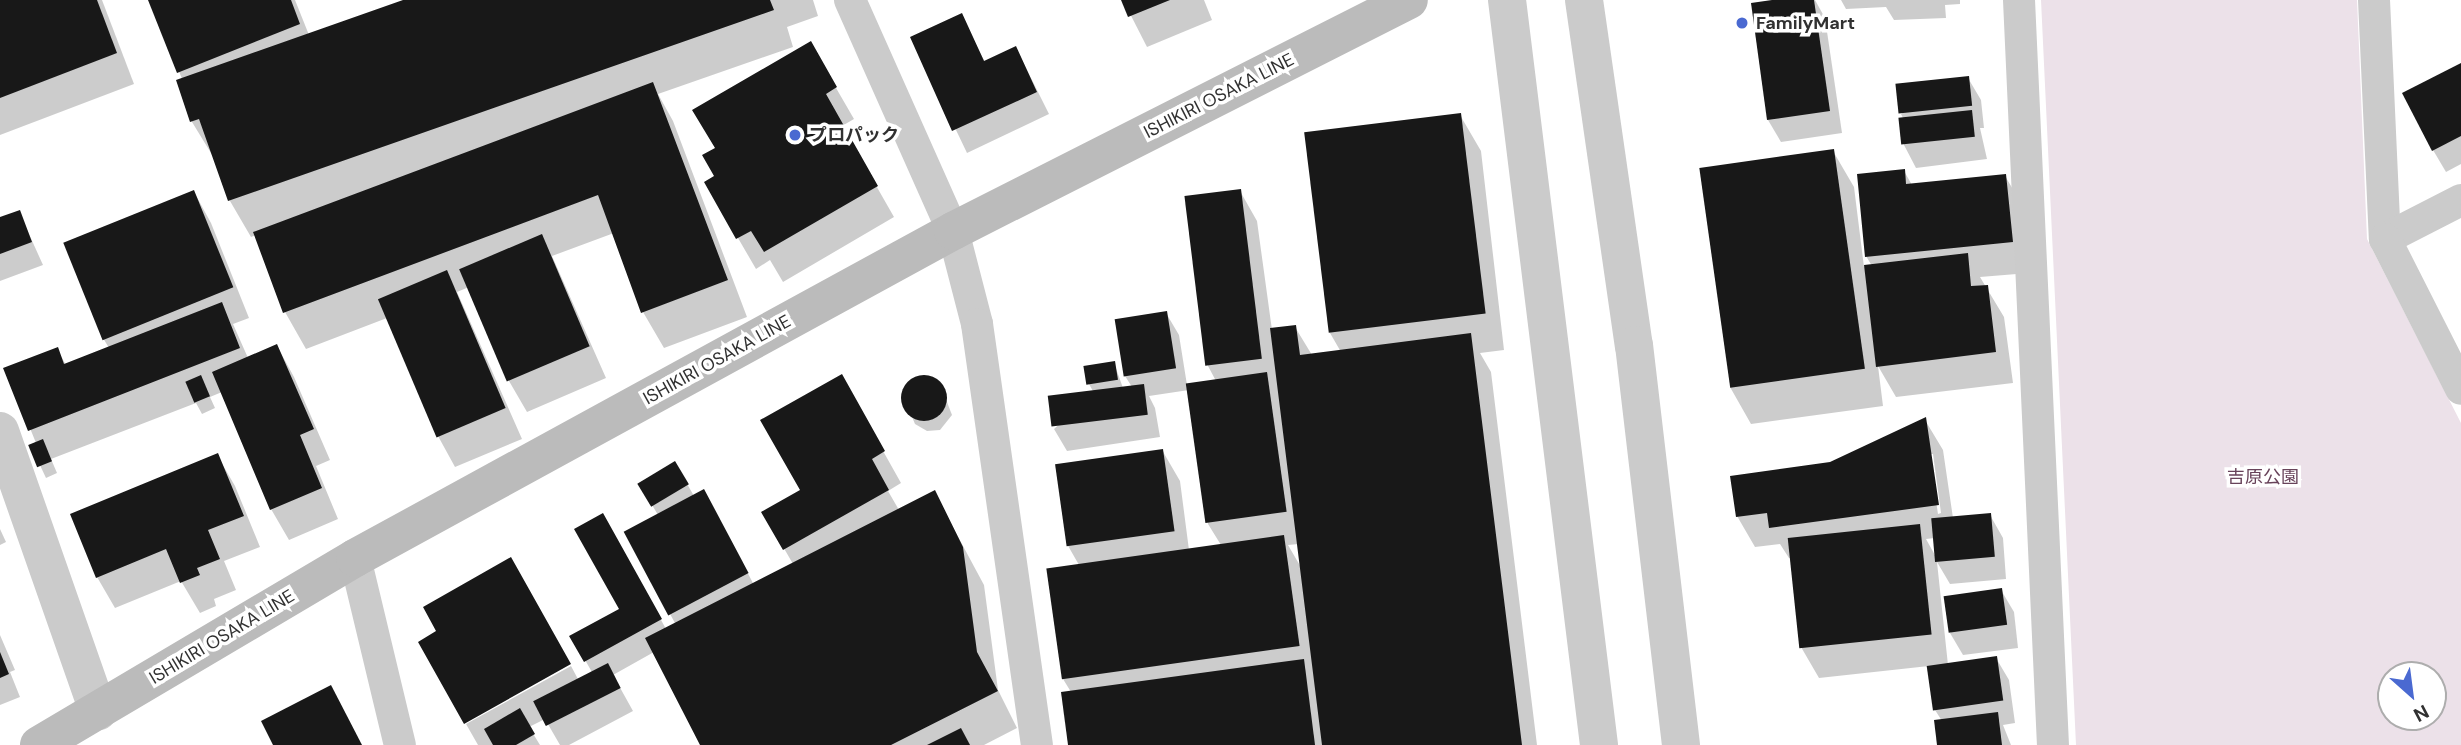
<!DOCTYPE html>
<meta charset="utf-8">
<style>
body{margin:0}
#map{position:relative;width:2461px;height:745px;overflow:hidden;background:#fff;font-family:"DM Sans","Noto Sans JP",sans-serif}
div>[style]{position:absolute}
.green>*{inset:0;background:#ece1e9}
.shadow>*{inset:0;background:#0003}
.building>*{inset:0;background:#181818;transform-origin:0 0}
.round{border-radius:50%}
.minor>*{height:32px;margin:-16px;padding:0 16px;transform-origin:16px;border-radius:16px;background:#cbcbcb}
.tertiary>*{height:38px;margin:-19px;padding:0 19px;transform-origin:19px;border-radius:19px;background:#cbcbcb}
.secondary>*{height:38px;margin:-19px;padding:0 19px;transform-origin:19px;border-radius:19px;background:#bbb}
.dots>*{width:19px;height:19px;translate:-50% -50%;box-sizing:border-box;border:4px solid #fff;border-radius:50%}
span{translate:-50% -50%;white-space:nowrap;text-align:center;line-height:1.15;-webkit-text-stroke:7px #fff;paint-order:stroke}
.poi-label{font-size:18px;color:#313131;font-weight:700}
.left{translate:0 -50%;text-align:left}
.street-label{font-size:18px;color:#313131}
.park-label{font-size:18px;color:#68435a}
.north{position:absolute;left:2377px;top:661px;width:70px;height:70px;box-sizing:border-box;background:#fff;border:2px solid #adadad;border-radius:50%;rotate:152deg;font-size:19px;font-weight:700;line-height:28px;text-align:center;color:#313131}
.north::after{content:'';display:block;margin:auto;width:24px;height:32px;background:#4a69d1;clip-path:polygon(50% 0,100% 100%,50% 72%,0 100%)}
</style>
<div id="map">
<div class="green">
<i style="clip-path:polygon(evenodd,2041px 0,2357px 0,2367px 239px,2461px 423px,2461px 745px,2076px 745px,2041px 0,2391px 675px,2433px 675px,2433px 717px,2391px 717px,2391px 675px)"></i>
</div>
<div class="shadow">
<i style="clip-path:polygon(0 0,102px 0,134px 84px,0 135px)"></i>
<i style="clip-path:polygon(151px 0,295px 0,309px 35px,408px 0,813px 0,818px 16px,787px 27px,793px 47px,658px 94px,673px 121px,747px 317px,664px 348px,643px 312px,614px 233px,552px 256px,606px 378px,527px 412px,509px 381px,469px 287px,457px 292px,522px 439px,455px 467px,438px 436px,387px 318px,306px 349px,285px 312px,256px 235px,251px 237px,230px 201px,214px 158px,192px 122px,178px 81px,182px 79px)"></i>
<i style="clip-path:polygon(1123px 0,1204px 0,1212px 20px,1147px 47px)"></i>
<i style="clip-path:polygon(1785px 0,1815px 0,1825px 18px,1842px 133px,1781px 142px,1768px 120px)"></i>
<i style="clip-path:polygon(1841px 0,1960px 0,1960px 4px,1945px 5px,1946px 18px,1894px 20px,1886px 7px,1846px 9px)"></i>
<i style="clip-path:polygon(961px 15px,985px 62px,1016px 48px,1049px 114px,967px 153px,912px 38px)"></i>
<i style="clip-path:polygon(810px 43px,854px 119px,842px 126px,894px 217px,783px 282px,770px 260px,756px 269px,706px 183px,716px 177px,717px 148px)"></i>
<i style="clip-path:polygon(2461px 65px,2461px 164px,2446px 172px,2433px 150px)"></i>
<i style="clip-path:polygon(1968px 78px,1981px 100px,1984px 128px,1980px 128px,1987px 159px,1916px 168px,1904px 145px,1904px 120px,1901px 114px)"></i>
<i style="clip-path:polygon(evenodd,1460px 115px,1481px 151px,1504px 350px,1480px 353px,1491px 372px,1537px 745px,1070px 745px,1071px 692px,1063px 679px,1079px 565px,1067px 544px,1162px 450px,1180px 481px,1189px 550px,1221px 545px,1208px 524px,1189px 390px,1149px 396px,1155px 408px,1160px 437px,1067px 451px,1054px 429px,1094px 393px,1089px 384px,1114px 363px,1123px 388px,1132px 387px,1125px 376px,1166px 313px,1179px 335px,1187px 385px,1216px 381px,1208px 366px,1240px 191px,1257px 221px,1272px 330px,1295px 327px,1312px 355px,1341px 352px,1330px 333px,1460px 115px,1299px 544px,1302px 569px,1288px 545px,1299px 544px)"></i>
<i style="clip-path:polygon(1833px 151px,1854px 187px,1864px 267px,1872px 266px,1866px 256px,1904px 171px,1912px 185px,2005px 176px,2023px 206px,2029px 273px,1980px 277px,2004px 317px,2013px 383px,1896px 397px,1878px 366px,1883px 406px,1751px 424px,1730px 387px)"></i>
<i style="clip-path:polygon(194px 192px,211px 223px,249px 318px,233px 324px,248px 358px,277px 346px,294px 377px,330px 460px,316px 466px,338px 519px,289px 540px,271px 509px,222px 392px,210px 397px,215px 408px,202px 414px,196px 403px,51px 459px,57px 473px,46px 478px,31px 446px,36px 443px,6px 369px,57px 349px,66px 365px,109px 348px,103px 338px)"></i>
<i style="clip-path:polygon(19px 212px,43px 265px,0 281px,0 219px)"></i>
<i style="clip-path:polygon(841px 376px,901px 483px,888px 491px,899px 510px,934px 492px,984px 585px,998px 690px,1017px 728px,984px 745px,702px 745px,654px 652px,613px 675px,633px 711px,569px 745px,560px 745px,545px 719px,529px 727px,540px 745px,478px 745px,466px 724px,571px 666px,579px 681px,593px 674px,572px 637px,621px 610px,615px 537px,666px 629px,676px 625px,626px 532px,658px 515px,639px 483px,675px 463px,694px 496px,721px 522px,754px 585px,793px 564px,763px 512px,802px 490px)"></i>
<i style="clip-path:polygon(928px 378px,940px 384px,952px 415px,940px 430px,927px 431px,915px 424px,904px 398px,909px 384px)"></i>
<i style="clip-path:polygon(evenodd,1925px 420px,1943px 450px,1953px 518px,1990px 515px,2003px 538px,2006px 579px,1950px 584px,1937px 562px,1948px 665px,1996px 658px,2009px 680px,2015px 723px,2003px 725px,2011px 745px,1939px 745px,1942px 721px,1935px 710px,1929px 666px,1819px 678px,1801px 647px,1792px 558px,1789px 558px,1780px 544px,1755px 547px,1737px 516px,1831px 464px,1925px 420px,1929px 454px,1933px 454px,1941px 513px,1938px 514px,1929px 454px,1925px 420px,1935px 538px,1936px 557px,1926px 539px,1935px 538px)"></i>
<i style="clip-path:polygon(217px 455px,235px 486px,260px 547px,224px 561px,236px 590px,214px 599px,216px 606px,200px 613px,181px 581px,115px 608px,97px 577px)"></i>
<i style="clip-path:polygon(0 529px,6px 542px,0 545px)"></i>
<i style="clip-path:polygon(2001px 590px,2014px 612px,2018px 648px,1963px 655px,1950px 633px)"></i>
<i style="clip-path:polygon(0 635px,15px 670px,10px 672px,20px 697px,0 705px)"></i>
</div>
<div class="building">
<i style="clip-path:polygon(0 0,97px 0,117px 53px,0 98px)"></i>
<i style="clip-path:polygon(148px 0,291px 0,300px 24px,177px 73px)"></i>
<i style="clip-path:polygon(403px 0,770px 0,774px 10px,228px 201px,199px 119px,190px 122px,176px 80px)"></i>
<i style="clip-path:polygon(1121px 0,1170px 0,1128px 17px)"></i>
<i style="clip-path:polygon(1772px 0,1814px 0,1830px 111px,1767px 120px,1751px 3px)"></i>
<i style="clip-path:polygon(962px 13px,984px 61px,1016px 46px,1037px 92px,952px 131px,910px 37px)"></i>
<i style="clip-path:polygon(811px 41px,837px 87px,826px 94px,878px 186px,764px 252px,751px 231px,736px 239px,704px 182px,714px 176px,702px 155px,715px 148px,692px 110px)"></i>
<i style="clip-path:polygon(2461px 63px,2461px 136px,2432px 151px,2402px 93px)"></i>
<i style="left:1969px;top:76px;width:30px;height:74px;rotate:84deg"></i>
<i style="clip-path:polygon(653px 82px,728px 280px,641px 313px,598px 195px,283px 313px,253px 232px)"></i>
<i style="left:1972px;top:110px;width:27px;height:74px;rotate:84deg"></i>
<i style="left:1461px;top:113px;width:202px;height:158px;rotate:83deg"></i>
<i style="left:1834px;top:149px;width:222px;height:136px;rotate:82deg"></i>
<i style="clip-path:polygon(1905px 169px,1906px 184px,2006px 174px,2013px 242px,1865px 257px,1857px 174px)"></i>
<i style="left:1241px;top:189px;width:171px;height:57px;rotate:83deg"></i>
<i style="left:194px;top:190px;width:105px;height:141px;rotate:68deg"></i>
<i style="clip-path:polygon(20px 210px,32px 242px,0 254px,0 217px)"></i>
<i style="left:542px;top:234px;width:122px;height:90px;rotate:67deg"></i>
<i style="clip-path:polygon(1968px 253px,1971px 286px,1988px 285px,1996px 352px,1876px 367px,1864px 265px)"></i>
<i style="left:447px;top:270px;width:150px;height:75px;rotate:67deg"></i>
<i style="clip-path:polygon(222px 302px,240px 348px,28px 431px,3px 368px,58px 347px,64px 364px)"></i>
<i style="left:1167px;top:311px;width:58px;height:53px;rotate:81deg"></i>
<i style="clip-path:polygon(1296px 325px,1300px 355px,1471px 333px,1522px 745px,1322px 745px,1270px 328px)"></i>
<i style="clip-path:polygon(277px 344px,314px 429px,300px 435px,322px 488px,270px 510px,212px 372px)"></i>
<i style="left:1115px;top:361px;width:19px;height:32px;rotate:81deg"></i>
<i style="left:1267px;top:372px;width:141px;height:82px;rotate:82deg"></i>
<i style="clip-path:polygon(842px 374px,885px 451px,872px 459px,889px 490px,783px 550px,761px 512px,800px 490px,760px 420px)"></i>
<i style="left:201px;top:375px;width:23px;height:17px;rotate:67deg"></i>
<i class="round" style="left:901px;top:375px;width:46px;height:46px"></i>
<i style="left:1144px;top:384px;width:31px;height:97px;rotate:83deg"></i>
<i style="clip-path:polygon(1926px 417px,1939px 505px,1769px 528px,1767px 513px,1736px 517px,1730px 476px,1830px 462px)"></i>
<i style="left:43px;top:439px;width:24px;height:16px;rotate:68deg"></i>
<i style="left:1163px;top:449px;width:83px;height:109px;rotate:82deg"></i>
<i style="clip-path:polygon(218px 453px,244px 516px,208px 530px,220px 559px,197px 568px,200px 575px,180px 583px,166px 549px,96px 578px,70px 514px)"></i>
<i style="left:675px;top:461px;width:27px;height:44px;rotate:59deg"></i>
<i style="left:704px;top:489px;width:95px;height:91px;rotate:62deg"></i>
<i style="clip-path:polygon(935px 490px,963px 547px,977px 652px,998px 691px,891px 745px,700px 745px,645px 638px)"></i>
<i style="clip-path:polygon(603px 513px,662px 619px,584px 662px,569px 636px,619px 609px,574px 529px)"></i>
<i style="left:1991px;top:513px;width:44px;height:60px;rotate:85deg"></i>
<i style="left:1920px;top:524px;width:111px;height:133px;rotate:84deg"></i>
<i style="left:1284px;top:535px;width:112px;height:240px;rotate:82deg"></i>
<i style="clip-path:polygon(511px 557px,571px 664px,464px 724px,418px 642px,436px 631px,423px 607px)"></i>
<i style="left:2002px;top:588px;width:37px;height:59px;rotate:82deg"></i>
<i style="clip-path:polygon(0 652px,9px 674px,0 678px)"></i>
<i style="left:1997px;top:656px;width:45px;height:71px;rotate:82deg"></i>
<i style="clip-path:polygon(1304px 659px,1315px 745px,1068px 745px,1061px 692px)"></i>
<i style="left:608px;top:663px;width:28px;height:84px;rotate:63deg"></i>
<i style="clip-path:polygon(331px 685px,362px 745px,273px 745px,261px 721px)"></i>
<i style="clip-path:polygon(520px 708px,535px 734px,516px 745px,493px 745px,484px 729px)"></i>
<i style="clip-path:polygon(1998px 712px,2002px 745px,1937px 745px,1934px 720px)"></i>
<i style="clip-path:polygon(961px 728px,970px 745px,927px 745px)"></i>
</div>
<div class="minor">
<i style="left:850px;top:0;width:253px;rotate:66deg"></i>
<i style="left:953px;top:231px;width:96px;rotate:75.5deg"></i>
<i style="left:977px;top:324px;width:425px;rotate:81.9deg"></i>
<i style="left:2019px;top:0;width:746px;rotate:87.39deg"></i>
<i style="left:2374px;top:0;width:239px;rotate:87.4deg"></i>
<i style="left:2461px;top:200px;width:85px;rotate:152.8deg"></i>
<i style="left:2385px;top:239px;width:168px;rotate:63.1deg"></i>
<i style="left:355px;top:558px;width:192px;rotate:76.5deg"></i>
</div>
<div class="tertiary">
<i style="left:1507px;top:0;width:751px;rotate:82.96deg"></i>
<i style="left:1584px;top:0;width:349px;rotate:81.8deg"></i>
<i style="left:1634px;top:345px;width:403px;rotate:83.3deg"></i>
<i style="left:0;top:431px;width:297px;rotate:70.7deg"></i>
</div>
<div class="secondary">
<i style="left:39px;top:745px;width:367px;rotate:-30.6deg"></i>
<i style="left:355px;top:558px;width:682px;rotate:-28.67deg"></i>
<i style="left:953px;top:231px;width:511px;rotate:-26.87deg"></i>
</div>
<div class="dots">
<i style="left:1742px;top:23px;background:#4a69d1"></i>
<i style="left:795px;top:135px;background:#4a69d1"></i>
</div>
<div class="poi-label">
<span class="left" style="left:1756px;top:23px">FamilyMart</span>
<span class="left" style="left:809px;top:135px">プロパック</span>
</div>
<div class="street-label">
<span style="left:1219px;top:96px;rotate:-27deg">ISHIKIRI OSAKA LINE</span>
<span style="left:717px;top:360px;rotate:-29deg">ISHIKIRI OSAKA LINE</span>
<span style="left:222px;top:637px;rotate:-31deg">ISHIKIRI OSAKA LINE</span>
</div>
<div class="park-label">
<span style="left:2263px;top:477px">吉原公園</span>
</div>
<div class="north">N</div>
</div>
